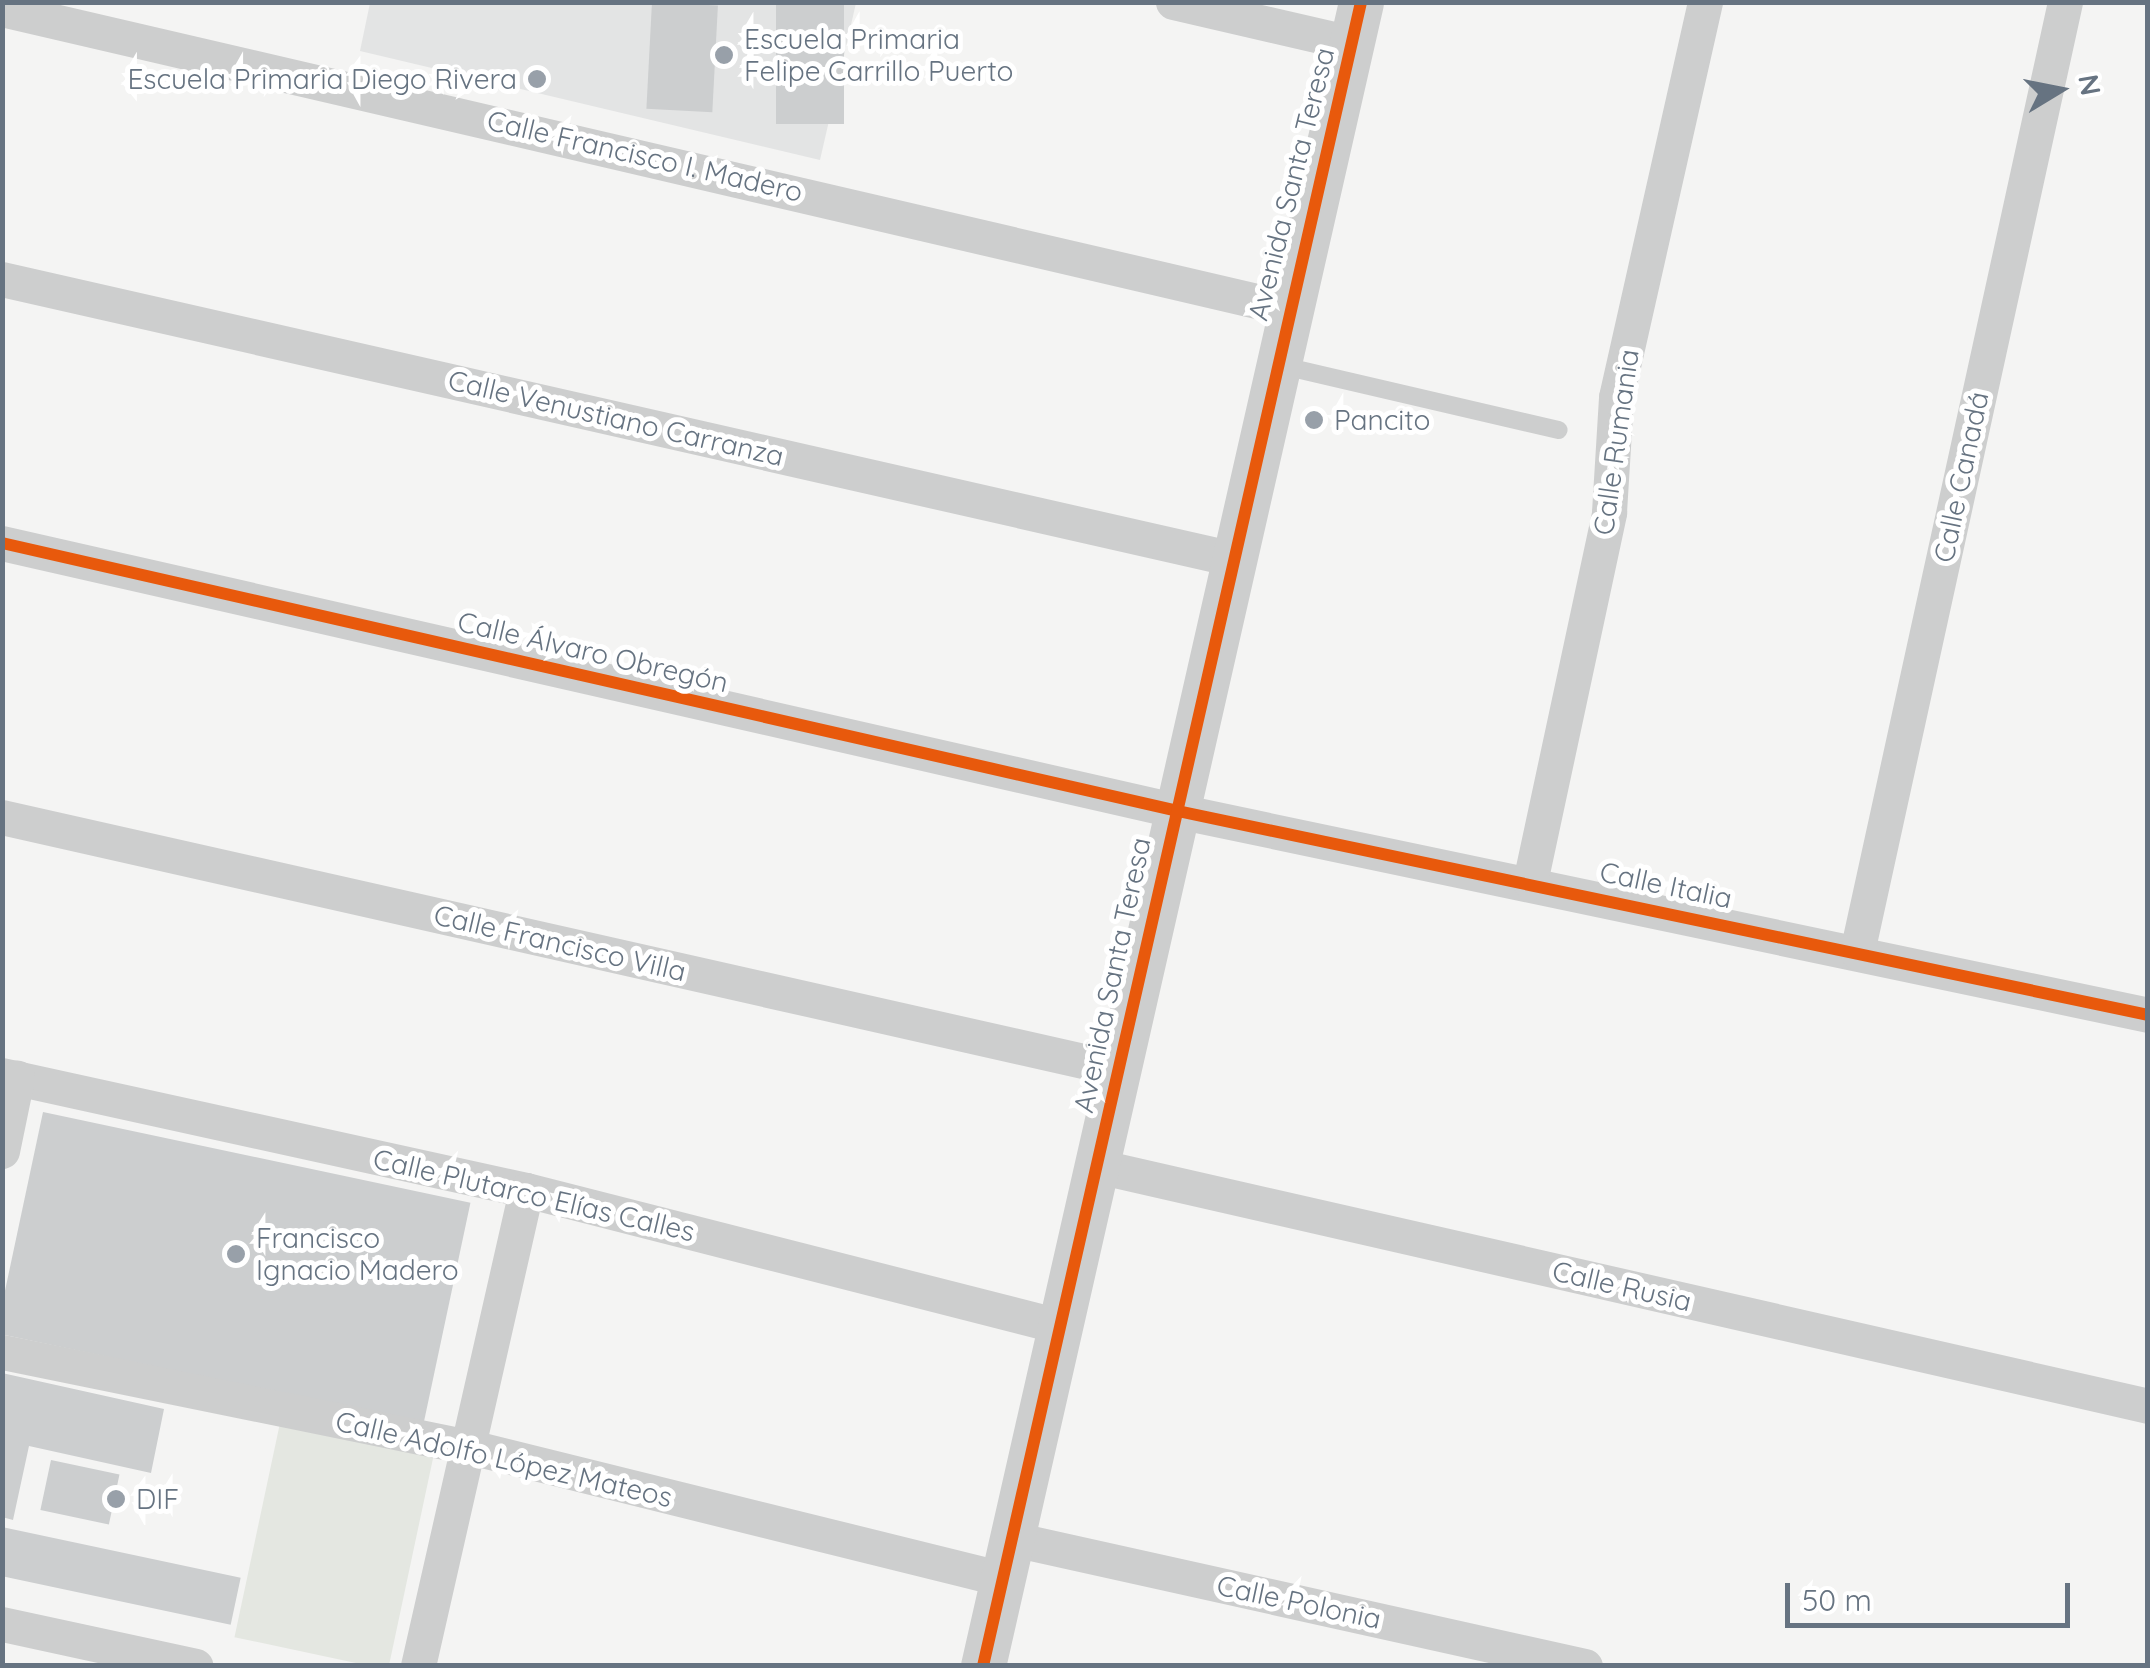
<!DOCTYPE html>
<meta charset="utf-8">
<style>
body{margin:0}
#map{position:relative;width:2150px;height:1668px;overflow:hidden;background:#f4f4f3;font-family:Quicksand,sans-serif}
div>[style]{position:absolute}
.built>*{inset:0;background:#e3e4e4}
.green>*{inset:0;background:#e4e7e1;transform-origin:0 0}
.building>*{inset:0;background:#cccecf;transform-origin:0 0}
.service>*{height:18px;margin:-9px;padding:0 9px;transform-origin:9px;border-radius:9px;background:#cdcece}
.minor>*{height:35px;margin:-17.5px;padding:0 17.5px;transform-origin:17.5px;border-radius:17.5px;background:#cdcece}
.tertiary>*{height:45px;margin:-22.5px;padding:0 22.5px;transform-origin:22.5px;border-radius:22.5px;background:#cdcece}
.cycleway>*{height:12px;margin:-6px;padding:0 6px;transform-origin:6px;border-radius:6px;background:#e8590c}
.dots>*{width:28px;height:28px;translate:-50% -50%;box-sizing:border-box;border:5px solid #fff;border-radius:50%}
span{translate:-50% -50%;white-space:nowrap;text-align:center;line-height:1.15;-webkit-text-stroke:10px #fff;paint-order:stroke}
.poi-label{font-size:28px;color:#667381}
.left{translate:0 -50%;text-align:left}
.right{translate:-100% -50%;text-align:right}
.street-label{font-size:28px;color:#667381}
.frame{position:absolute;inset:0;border:5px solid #667381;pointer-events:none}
.north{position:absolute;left:2010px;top:40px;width:100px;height:100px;-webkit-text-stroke:8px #fff;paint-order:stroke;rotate:80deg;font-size:28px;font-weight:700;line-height:40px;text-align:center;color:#667381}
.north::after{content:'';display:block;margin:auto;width:35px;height:45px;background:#667381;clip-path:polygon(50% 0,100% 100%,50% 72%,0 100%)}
.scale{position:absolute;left:1785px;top:1583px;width:285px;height:45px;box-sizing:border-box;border:5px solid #667381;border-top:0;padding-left:12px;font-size:30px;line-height:35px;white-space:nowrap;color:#667381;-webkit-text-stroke:8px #fff;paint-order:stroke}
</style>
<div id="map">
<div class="built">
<i style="clip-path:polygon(370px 3px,856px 3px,820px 160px,360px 51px)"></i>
</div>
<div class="green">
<i style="left:280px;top:1423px;width:157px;height:219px;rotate:12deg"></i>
</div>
<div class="building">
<i style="left:652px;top:2px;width:66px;height:107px;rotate:3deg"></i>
<i style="left:776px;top:2px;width:68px;height:122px"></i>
<i style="left:43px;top:1112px;width:437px;height:226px;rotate:12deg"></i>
<i style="clip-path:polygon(2px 1373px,164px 1409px,151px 1473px,29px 1446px,13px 1520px,2px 1517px)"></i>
<i style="left:51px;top:1460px;width:70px;height:51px;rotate:12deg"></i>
<i style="left:2px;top:1527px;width:244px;height:48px;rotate:12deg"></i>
</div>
<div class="service">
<i style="left:1279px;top:365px;width:287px;rotate:13.1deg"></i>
</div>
<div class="minor">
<i style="left:1173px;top:2px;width:183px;rotate:13deg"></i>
<i style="left:2px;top:9px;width:1319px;rotate:13.1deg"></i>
<i style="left:2px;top:279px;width:1258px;rotate:12.81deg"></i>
<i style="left:2px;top:543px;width:1201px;rotate:12.84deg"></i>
<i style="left:1173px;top:810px;width:996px;rotate:11.87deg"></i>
<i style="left:2px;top:817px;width:1144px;rotate:12.72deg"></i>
<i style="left:1530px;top:882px;width:378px;rotate:-77.9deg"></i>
<i style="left:1609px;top:512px;width:115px;rotate:-86.5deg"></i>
<i style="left:1616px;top:397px;width:405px;rotate:-77.3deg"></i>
<i style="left:1857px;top:952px;width:973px;rotate:-77.65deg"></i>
<i style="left:2px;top:1075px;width:536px;rotate:12.38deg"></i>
<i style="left:526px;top:1190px;width:554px;rotate:14.31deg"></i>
<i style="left:2px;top:1151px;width:75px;rotate:-78.4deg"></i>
<i style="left:1097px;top:1166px;width:1078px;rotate:12.86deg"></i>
<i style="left:2px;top:1352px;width:478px;rotate:11.5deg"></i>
<i style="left:470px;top:1447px;width:549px;rotate:13.91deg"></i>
<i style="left:1013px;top:1539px;width:586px;rotate:12.52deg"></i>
<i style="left:2px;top:1624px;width:198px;rotate:12.2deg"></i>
<i style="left:418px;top:1666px;width:488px;rotate:-77.2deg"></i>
</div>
<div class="tertiary">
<i style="left:983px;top:1666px;width:1706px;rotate:-77.2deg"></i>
</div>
<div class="cycleway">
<i style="left:2px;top:543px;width:1201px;rotate:12.84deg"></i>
<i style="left:1173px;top:810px;width:996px;rotate:11.87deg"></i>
<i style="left:983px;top:1666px;width:1706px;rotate:-77.2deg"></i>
</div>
<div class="dots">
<i style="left:724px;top:55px;background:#98a0a9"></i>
<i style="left:537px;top:79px;background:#98a0a9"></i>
<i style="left:1314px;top:420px;background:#98a0a9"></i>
<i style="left:236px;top:1254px;background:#98a0a9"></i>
<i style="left:116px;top:1499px;background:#98a0a9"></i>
</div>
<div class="poi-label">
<span class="left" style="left:744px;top:55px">Escuela Primaria<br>Felipe Carrillo Puerto</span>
<span class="right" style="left:517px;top:79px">Escuela Primaria Diego Rivera</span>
<span class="left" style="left:1334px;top:420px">Pancito</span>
<span class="left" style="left:256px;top:1254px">Francisco<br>Ignacio Madero</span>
<span class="left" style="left:136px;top:1499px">DIF</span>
</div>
<div class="street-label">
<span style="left:645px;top:156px;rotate:13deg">Calle Francisco I. Madero</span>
<span style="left:1291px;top:184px;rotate:-76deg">Avenida Santa Teresa</span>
<span style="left:616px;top:418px;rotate:13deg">Calle Venustiano Carranza</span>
<span style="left:1616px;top:442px;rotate:-82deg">Calle Rumania</span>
<span style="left:1961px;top:477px;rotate:-78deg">Calle Canadá</span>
<span style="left:593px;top:652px;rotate:13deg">Calle Álvaro Obregón</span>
<span style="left:1666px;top:885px;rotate:12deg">Calle Italia</span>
<span style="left:560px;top:943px;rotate:13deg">Calle Francisco Villa</span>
<span style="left:1112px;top:975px;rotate:-78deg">Avenida Santa Teresa</span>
<span style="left:534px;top:1195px;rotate:13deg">Calle Plutarco Elías Calles</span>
<span style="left:1622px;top:1286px;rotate:13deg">Calle Rusia</span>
<span style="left:504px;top:1459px;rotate:13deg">Calle Adolfo López Mateos</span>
<span style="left:1299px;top:1602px;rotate:12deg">Calle Polonia</span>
</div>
<div class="frame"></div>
<div class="north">N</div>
<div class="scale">50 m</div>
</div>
